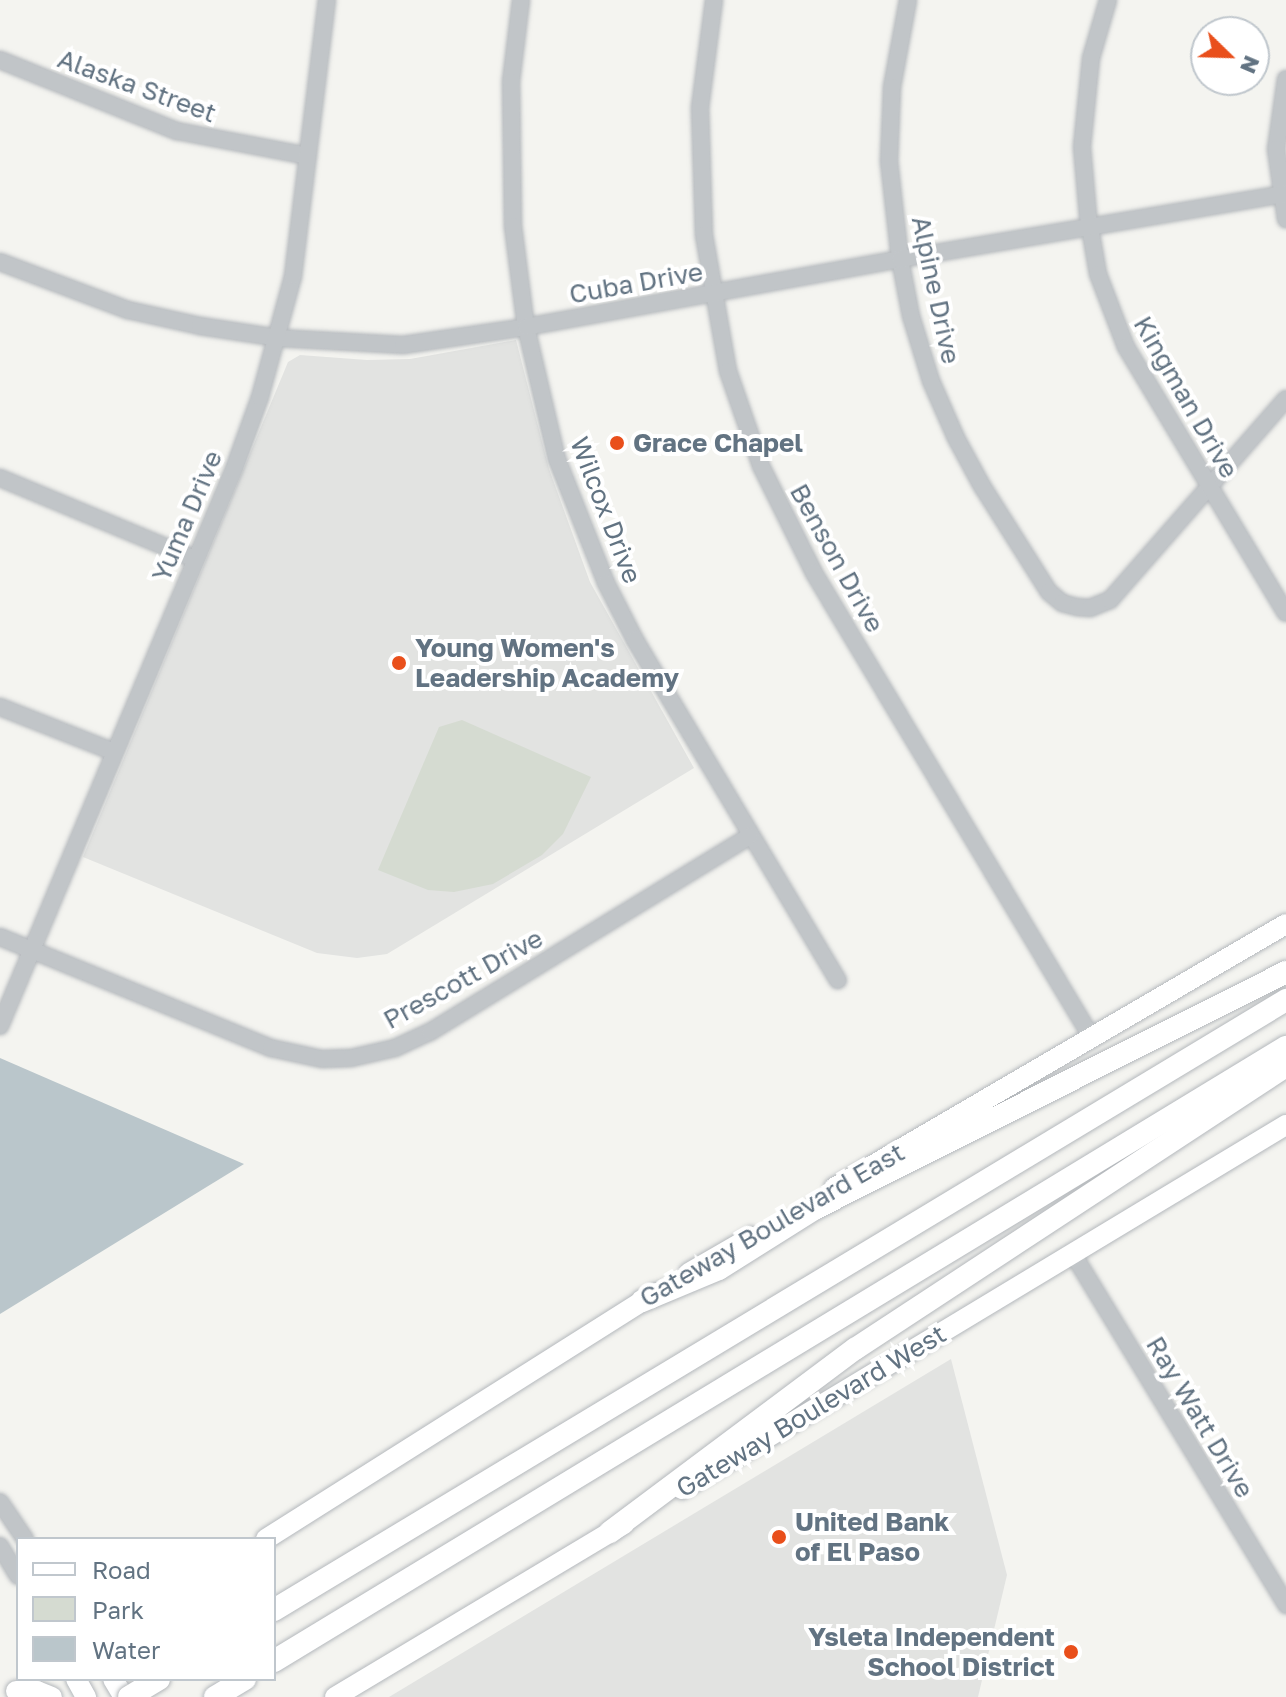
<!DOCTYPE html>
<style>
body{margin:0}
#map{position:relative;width:1286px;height:1697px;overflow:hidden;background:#f4f4f0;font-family:"Golos Text",sans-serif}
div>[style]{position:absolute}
.built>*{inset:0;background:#e2e3e1}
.green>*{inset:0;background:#d5dbd1}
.water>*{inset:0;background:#bac6cb}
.roads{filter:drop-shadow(0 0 2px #b4b8bc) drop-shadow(0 0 2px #b4b8bc)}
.minor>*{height:16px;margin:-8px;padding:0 8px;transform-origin:8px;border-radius:8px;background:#c1c5c8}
.major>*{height:20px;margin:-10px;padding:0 10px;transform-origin:10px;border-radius:10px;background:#fff}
.highway>*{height:22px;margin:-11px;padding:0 11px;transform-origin:11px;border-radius:11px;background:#fff}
.bridges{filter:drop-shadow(0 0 2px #b4b7ba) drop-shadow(0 0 2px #b4b7ba)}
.highway-bridge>*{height:22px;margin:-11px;padding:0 11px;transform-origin:11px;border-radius:11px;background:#fff}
.dots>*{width:22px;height:22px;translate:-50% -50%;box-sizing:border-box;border:4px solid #fff;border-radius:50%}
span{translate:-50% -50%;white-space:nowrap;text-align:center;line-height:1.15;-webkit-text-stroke:8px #fff;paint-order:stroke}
.street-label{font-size:26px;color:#627382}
.poi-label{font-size:26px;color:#627382;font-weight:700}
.left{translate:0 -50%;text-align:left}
.right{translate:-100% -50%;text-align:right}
.legend{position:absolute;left:16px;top:1537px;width:260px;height:144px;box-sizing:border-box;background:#fff;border:2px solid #c0c7cd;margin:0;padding:10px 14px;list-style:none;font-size:24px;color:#627382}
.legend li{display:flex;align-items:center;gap:16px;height:40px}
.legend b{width:40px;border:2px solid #c0c7cd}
.north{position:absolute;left:1190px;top:16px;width:80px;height:80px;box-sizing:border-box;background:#fff;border:2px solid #c0c7cd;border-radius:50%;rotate:113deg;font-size:22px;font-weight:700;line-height:32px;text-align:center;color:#627382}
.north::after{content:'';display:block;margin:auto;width:28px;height:36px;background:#e94f1b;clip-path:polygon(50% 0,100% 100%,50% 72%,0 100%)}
</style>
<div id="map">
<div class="built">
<i style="clip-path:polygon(516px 340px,549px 469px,590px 582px,694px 768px,387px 954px,357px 958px,317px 953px,83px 857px,288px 362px,300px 355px,367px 360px,410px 359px)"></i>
<i style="clip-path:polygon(951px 1359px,1007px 1575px,978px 1697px,389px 1697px)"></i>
</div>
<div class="green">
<i style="clip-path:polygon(462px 720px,591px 777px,563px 834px,542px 855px,493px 884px,454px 892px,428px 890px,378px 870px,439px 727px)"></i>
</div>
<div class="water">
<i style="clip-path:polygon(0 1058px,244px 1164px,0 1314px)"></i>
</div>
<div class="roads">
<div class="minor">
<i style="left:521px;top:0;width:83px;rotate:97deg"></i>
<i style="left:511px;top:82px;width:144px;rotate:89.2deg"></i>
<i style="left:513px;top:226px;width:102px;rotate:82.7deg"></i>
<i style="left:526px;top:327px;width:136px;rotate:76.8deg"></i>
<i style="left:557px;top:459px;width:133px;rotate:68.4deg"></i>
<i style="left:606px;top:583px;width:64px;rotate:63deg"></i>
<i style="left:635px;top:640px;width:396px;rotate:59.2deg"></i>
<i style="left:714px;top:0;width:109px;rotate:97.4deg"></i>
<i style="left:700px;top:108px;width:127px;rotate:88.2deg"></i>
<i style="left:704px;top:235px;width:138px;rotate:80deg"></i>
<i style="left:728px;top:371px;width:101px;rotate:70.8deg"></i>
<i style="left:761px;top:466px;width:119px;rotate:63.6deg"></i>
<i style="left:814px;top:573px;width:542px;rotate:59.13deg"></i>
<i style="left:908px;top:0;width:88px;rotate:100.4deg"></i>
<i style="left:892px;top:87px;width:74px;rotate:92.3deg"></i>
<i style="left:889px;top:161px;width:99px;rotate:83.6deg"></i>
<i style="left:900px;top:259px;width:58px;rotate:79.1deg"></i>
<i style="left:911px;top:316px;width:68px;rotate:72.9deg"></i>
<i style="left:931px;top:381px;width:62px;rotate:66.3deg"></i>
<i style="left:956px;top:438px;width:55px;rotate:61.6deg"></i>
<i style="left:982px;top:486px;width:125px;rotate:57.7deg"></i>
<i style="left:1049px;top:592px;width:17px;rotate:40deg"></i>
<i style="left:1062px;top:603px;width:16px;rotate:15deg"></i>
<i style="left:1077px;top:607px;width:13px;rotate:4deg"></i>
<i style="left:1090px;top:608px;width:22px;rotate:-22deg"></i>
<i style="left:1110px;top:600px;width:267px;rotate:-48.8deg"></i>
<i style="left:1108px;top:0;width:60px;rotate:106.3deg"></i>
<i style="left:1091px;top:58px;width:89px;rotate:95.8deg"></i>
<i style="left:1082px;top:147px;width:69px;rotate:85deg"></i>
<i style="left:1088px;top:216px;width:59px;rotate:80.2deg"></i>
<i style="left:1098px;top:274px;width:78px;rotate:69deg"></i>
<i style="left:1126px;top:347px;width:310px;rotate:59deg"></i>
<i style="left:0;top:60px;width:191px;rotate:21.9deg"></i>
<i style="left:177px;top:131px;width:133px;rotate:10.8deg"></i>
<i style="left:1286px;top:79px;width:71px;rotate:98.1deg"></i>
<i style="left:1276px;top:149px;width:71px;rotate:81.9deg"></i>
<i style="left:0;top:262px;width:137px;rotate:20.6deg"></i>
<i style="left:128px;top:310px;width:74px;rotate:12.5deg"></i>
<i style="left:200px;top:326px;width:79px;rotate:8.7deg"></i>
<i style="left:278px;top:338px;width:125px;rotate:3.2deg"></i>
<i style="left:403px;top:345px;width:124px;rotate:-8.3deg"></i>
<i style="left:526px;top:327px;width:380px;rotate:-10.3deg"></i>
<i style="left:900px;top:259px;width:391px;rotate:-9.6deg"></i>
<i style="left:0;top:478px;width:211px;rotate:22.6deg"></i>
<i style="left:0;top:707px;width:123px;rotate:21.5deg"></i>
<i style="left:0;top:937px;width:293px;rotate:22.3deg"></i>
<i style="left:271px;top:1048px;width:52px;rotate:12.2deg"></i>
<i style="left:322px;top:1059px;width:29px;rotate:-2deg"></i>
<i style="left:351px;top:1058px;width:45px;rotate:-12.8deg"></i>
<i style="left:395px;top:1048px;width:38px;rotate:-25deg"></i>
<i style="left:430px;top:1032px;width:375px;rotate:-31.5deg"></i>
<i style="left:0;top:1026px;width:604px;rotate:-67.21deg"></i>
<i style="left:234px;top:469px;width:77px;rotate:-70.1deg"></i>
<i style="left:260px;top:397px;width:125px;rotate:-74.7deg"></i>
<i style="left:293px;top:276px;width:278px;rotate:-83deg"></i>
<i style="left:1073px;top:1254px;width:411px;rotate:58.7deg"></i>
<i style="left:0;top:1502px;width:45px;rotate:56deg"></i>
<i style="left:0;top:1546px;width:35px;rotate:59deg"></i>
</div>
<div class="major">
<i style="left:834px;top:1188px;width:523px;rotate:-30.29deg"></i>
<i style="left:689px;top:1273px;width:72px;rotate:-30.1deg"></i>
<i style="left:682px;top:1489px;width:705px;rotate:-31.08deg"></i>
<i style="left:266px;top:1539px;width:460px;rotate:-32.3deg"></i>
<i style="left:76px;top:1679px;width:21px;rotate:61deg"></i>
<i style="left:113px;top:1679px;width:21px;rotate:59deg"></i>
<i style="left:16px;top:1691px;width:21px"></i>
<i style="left:37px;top:1691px;width:16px;rotate:22deg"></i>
<i style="left:335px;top:1697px;width:337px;rotate:-30.9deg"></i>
</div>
<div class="highway">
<i style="left:642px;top:1301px;width:83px;rotate:-22.6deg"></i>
<i style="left:719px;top:1269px;width:115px;rotate:-32.2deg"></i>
<i style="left:816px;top:1208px;width:526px;rotate:-26.66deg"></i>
<i style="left:610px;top:1532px;width:306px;rotate:-36.8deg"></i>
<i style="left:855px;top:1349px;width:516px;rotate:-33.29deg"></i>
<i style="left:274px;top:1610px;width:1182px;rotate:-31.08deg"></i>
<i style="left:274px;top:1661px;width:1184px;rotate:-31.25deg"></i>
<i style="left:215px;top:1697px;width:35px;rotate:-31deg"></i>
</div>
</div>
<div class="bridges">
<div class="highway-bridge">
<i style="left:129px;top:1697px;width:35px;rotate:-31deg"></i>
</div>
</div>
<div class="dots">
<i style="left:617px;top:443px;background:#e94f1b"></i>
<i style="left:399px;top:663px;background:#e94f1b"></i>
<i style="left:779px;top:1537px;background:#e94f1b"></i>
<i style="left:1071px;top:1652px;background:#e94f1b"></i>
</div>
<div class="street-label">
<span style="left:137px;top:86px;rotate:20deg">Alaska Street</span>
<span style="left:636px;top:283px;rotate:-10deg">Cuba Drive</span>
<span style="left:936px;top:290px;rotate:78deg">Alpine Drive</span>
<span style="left:1186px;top:397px;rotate:60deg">Kingman Drive</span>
<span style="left:606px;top:510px;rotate:69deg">Wilcox Drive</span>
<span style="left:187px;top:516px;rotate:-67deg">Yuma Drive</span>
<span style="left:837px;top:558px;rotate:61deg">Benson Drive</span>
<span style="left:463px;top:979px;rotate:-29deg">Prescott Drive</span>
<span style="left:772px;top:1225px;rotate:-30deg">Gateway Boulevard East</span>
<span style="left:811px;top:1411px;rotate:-31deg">Gateway Boulevard West</span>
<span style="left:1200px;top:1417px;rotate:59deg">Ray Watt Drive</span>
</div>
<div class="poi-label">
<span class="left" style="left:633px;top:443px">Grace Chapel</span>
<span class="left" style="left:415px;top:663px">Young Women's<br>Leadership Academy</span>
<span class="left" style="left:795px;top:1537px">United Bank<br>of El Paso</span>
<span class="right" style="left:1055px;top:1652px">Ysleta Independent<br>School District</span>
</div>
<ul class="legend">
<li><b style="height:10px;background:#fff"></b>Road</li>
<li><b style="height:22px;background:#d5dbd1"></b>Park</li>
<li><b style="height:22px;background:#bac6cb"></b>Water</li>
</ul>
<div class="north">N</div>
</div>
